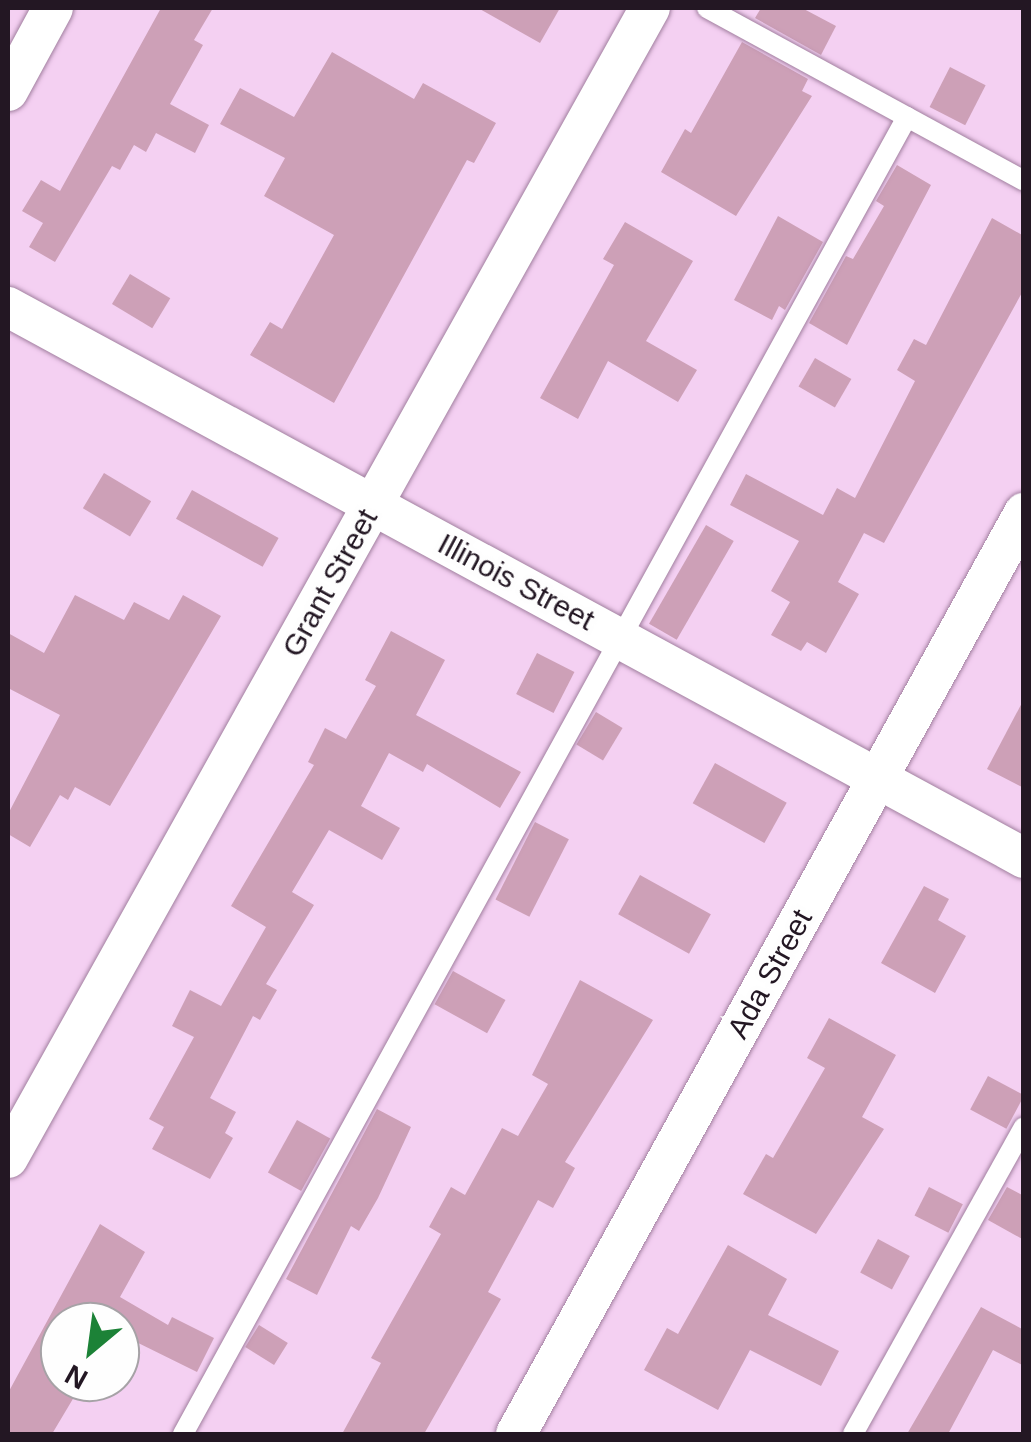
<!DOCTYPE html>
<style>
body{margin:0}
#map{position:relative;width:1031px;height:1442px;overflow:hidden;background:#f4d0f2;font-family:Helvetica,sans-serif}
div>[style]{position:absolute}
.building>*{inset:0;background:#cda0b7;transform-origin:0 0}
.roads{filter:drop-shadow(0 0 2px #a17f9f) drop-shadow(0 0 2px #a17f9f)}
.service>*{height:20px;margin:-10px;padding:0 10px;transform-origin:10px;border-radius:10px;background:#fff}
.minor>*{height:40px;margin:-20px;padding:0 20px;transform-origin:20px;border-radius:20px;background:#fff}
span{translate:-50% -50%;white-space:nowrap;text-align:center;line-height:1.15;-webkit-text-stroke:9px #fefefe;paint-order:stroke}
.street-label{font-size:30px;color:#231723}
.frame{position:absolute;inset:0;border:10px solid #231723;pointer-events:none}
.north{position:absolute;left:40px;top:1302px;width:100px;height:100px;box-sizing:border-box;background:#fefefe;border:2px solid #a6a2a6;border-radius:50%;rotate:209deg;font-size:28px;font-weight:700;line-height:40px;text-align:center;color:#231723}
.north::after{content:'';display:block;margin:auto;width:35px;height:45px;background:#1c8237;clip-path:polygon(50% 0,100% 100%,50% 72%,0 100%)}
</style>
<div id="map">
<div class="building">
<i style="clip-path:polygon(161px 8px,213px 8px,194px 40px,203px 45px,170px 104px,209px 125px,195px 153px,156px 133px,146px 152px,134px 145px,120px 170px,112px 166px,55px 262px,29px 247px,43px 223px,22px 211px,41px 180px,60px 191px)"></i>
<i style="clip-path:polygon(478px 8px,560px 8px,540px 43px)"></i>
<i style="clip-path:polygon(761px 8px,802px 8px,836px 26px,821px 55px,755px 18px)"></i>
<i style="clip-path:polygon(742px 42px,808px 79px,802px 91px,812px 96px,736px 216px,661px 172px,685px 129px,691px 133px)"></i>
<i style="clip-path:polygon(332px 52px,414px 99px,423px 83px,496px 123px,474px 163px,467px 160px,334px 403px,250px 355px,270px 322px,282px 329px,334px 235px,264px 196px,285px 158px,220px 124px,240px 88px,294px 117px)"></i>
<i style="left:950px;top:67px;width:40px;height:45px;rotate:27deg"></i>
<i style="clip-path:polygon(897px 165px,931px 185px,847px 345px,809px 323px,846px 256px,853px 259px,884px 206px,876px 201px)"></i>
<i style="clip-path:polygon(778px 216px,823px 242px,785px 310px,779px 306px,772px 320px,734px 300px)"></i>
<i style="clip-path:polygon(992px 218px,1024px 236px,1024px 289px,884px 543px,864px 533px,838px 582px,859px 594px,826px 653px,807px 642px,801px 651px,771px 635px,790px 602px,771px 591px,799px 541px,730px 505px,746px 474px,823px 515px,837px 488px,855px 498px,915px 381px,897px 370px,914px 339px,926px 345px)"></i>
<i style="clip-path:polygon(625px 222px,693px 261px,646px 341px,697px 370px,678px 402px,608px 361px,578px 419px,540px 398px,614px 265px,603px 259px)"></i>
<i style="left:130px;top:274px;width:47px;height:35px;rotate:31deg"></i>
<i style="left:815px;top:358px;width:42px;height:33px;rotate:30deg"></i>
<i style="left:104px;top:473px;width:55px;height:41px;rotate:31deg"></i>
<i style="left:192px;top:490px;width:99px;height:33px;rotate:29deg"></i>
<i style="left:706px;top:525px;width:32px;height:114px;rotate:30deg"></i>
<i style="clip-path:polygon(75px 595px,124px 620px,134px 602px,169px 620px,183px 595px,221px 616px,110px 806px,75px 787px,68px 800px,60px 795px,30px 847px,8px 834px,8px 814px,60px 715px,8px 688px,8px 633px,44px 653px)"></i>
<i style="clip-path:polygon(391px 631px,445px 660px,416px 715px,521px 772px,500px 808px,427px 764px,423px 772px,389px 753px,361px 806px,400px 828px,382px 860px,329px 830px,292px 892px,314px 905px,266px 984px,277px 990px,260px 1020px,253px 1016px,210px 1098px,236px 1112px,225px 1133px,233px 1138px,210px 1179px,152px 1149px,164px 1127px,149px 1119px,194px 1037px,172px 1026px,190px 990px,221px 1006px,266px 927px,231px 906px,314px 765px,308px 762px,325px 728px,346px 739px,376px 686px,365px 680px)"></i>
<i style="left:537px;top:653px;width:42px;height:46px;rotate:27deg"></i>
<i style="clip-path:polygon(1024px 699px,1024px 788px,987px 769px)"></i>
<i style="left:596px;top:712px;width:31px;height:38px;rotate:31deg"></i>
<i style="left:715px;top:763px;width:82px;height:46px;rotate:29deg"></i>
<i style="left:535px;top:822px;width:38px;height:87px;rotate:27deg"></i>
<i style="left:640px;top:875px;width:81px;height:45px;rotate:29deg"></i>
<i style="clip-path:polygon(924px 886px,949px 899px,938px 920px,966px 936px,935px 993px,881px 963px)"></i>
<i style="left:453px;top:971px;width:60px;height:38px;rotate:29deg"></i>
<i style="clip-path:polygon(580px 980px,653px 1020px,565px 1162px,575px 1168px,553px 1208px,538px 1200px,488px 1292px,501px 1299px,424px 1434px,342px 1434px,381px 1363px,371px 1358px,441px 1234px,429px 1227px,451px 1187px,465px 1195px,502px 1128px,518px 1136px,548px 1084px,532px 1075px)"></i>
<i style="clip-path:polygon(829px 1018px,896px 1055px,862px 1117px,884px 1129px,816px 1234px,743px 1194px,766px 1154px,773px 1158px,825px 1068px,807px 1058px)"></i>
<i style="left:988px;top:1076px;width:41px;height:38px;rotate:28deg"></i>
<i style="clip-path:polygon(377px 1109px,411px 1127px,378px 1198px,359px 1231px,351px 1226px,317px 1295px,286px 1279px)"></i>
<i style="left:297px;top:1120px;width:38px;height:60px;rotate:29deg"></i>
<i style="left:929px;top:1187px;width:38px;height:32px;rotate:27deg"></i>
<i style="clip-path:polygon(1007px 1187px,1024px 1196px,1024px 1240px,988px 1220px)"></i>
<i style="clip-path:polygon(100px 1224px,145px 1252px,120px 1297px,168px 1325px,172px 1317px,214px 1338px,197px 1372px,120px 1334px,120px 1318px,60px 1322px,60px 1382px,83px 1382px,52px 1434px,8px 1434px,8px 1393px)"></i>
<i style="left:878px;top:1239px;width:36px;height:38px;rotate:28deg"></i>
<i style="clip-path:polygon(728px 1245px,787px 1279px,768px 1315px,839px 1351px,821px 1386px,750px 1350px,718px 1410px,644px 1370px,667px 1328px,678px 1334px)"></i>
<i style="clip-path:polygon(981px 1307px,1024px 1330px,1024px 1366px,993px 1350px,948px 1434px,907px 1434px)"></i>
<i style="left:259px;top:1325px;width:34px;height:26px;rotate:32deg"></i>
</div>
<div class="roads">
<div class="service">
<i style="left:707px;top:8px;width:361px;rotate:28.6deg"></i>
<i style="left:183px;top:1434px;width:1503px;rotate:-61.2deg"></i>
<i style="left:853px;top:1434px;width:351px;rotate:-60.9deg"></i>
</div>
<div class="minor">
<i style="left:8px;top:91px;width:94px;rotate:-61.5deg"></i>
<i style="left:8px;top:307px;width:1156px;rotate:28.47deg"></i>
<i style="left:8px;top:1158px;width:1317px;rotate:-60.83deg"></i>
<i style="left:516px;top:1434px;width:1052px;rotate:-61.12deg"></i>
</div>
</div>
<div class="street-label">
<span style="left:516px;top:582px;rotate:28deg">Illinois Street</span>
<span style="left:330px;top:583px;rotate:-61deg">Grant Street</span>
<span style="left:770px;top:974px;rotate:-61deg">Ada Street</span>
</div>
<div class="frame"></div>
<div class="north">N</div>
</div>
